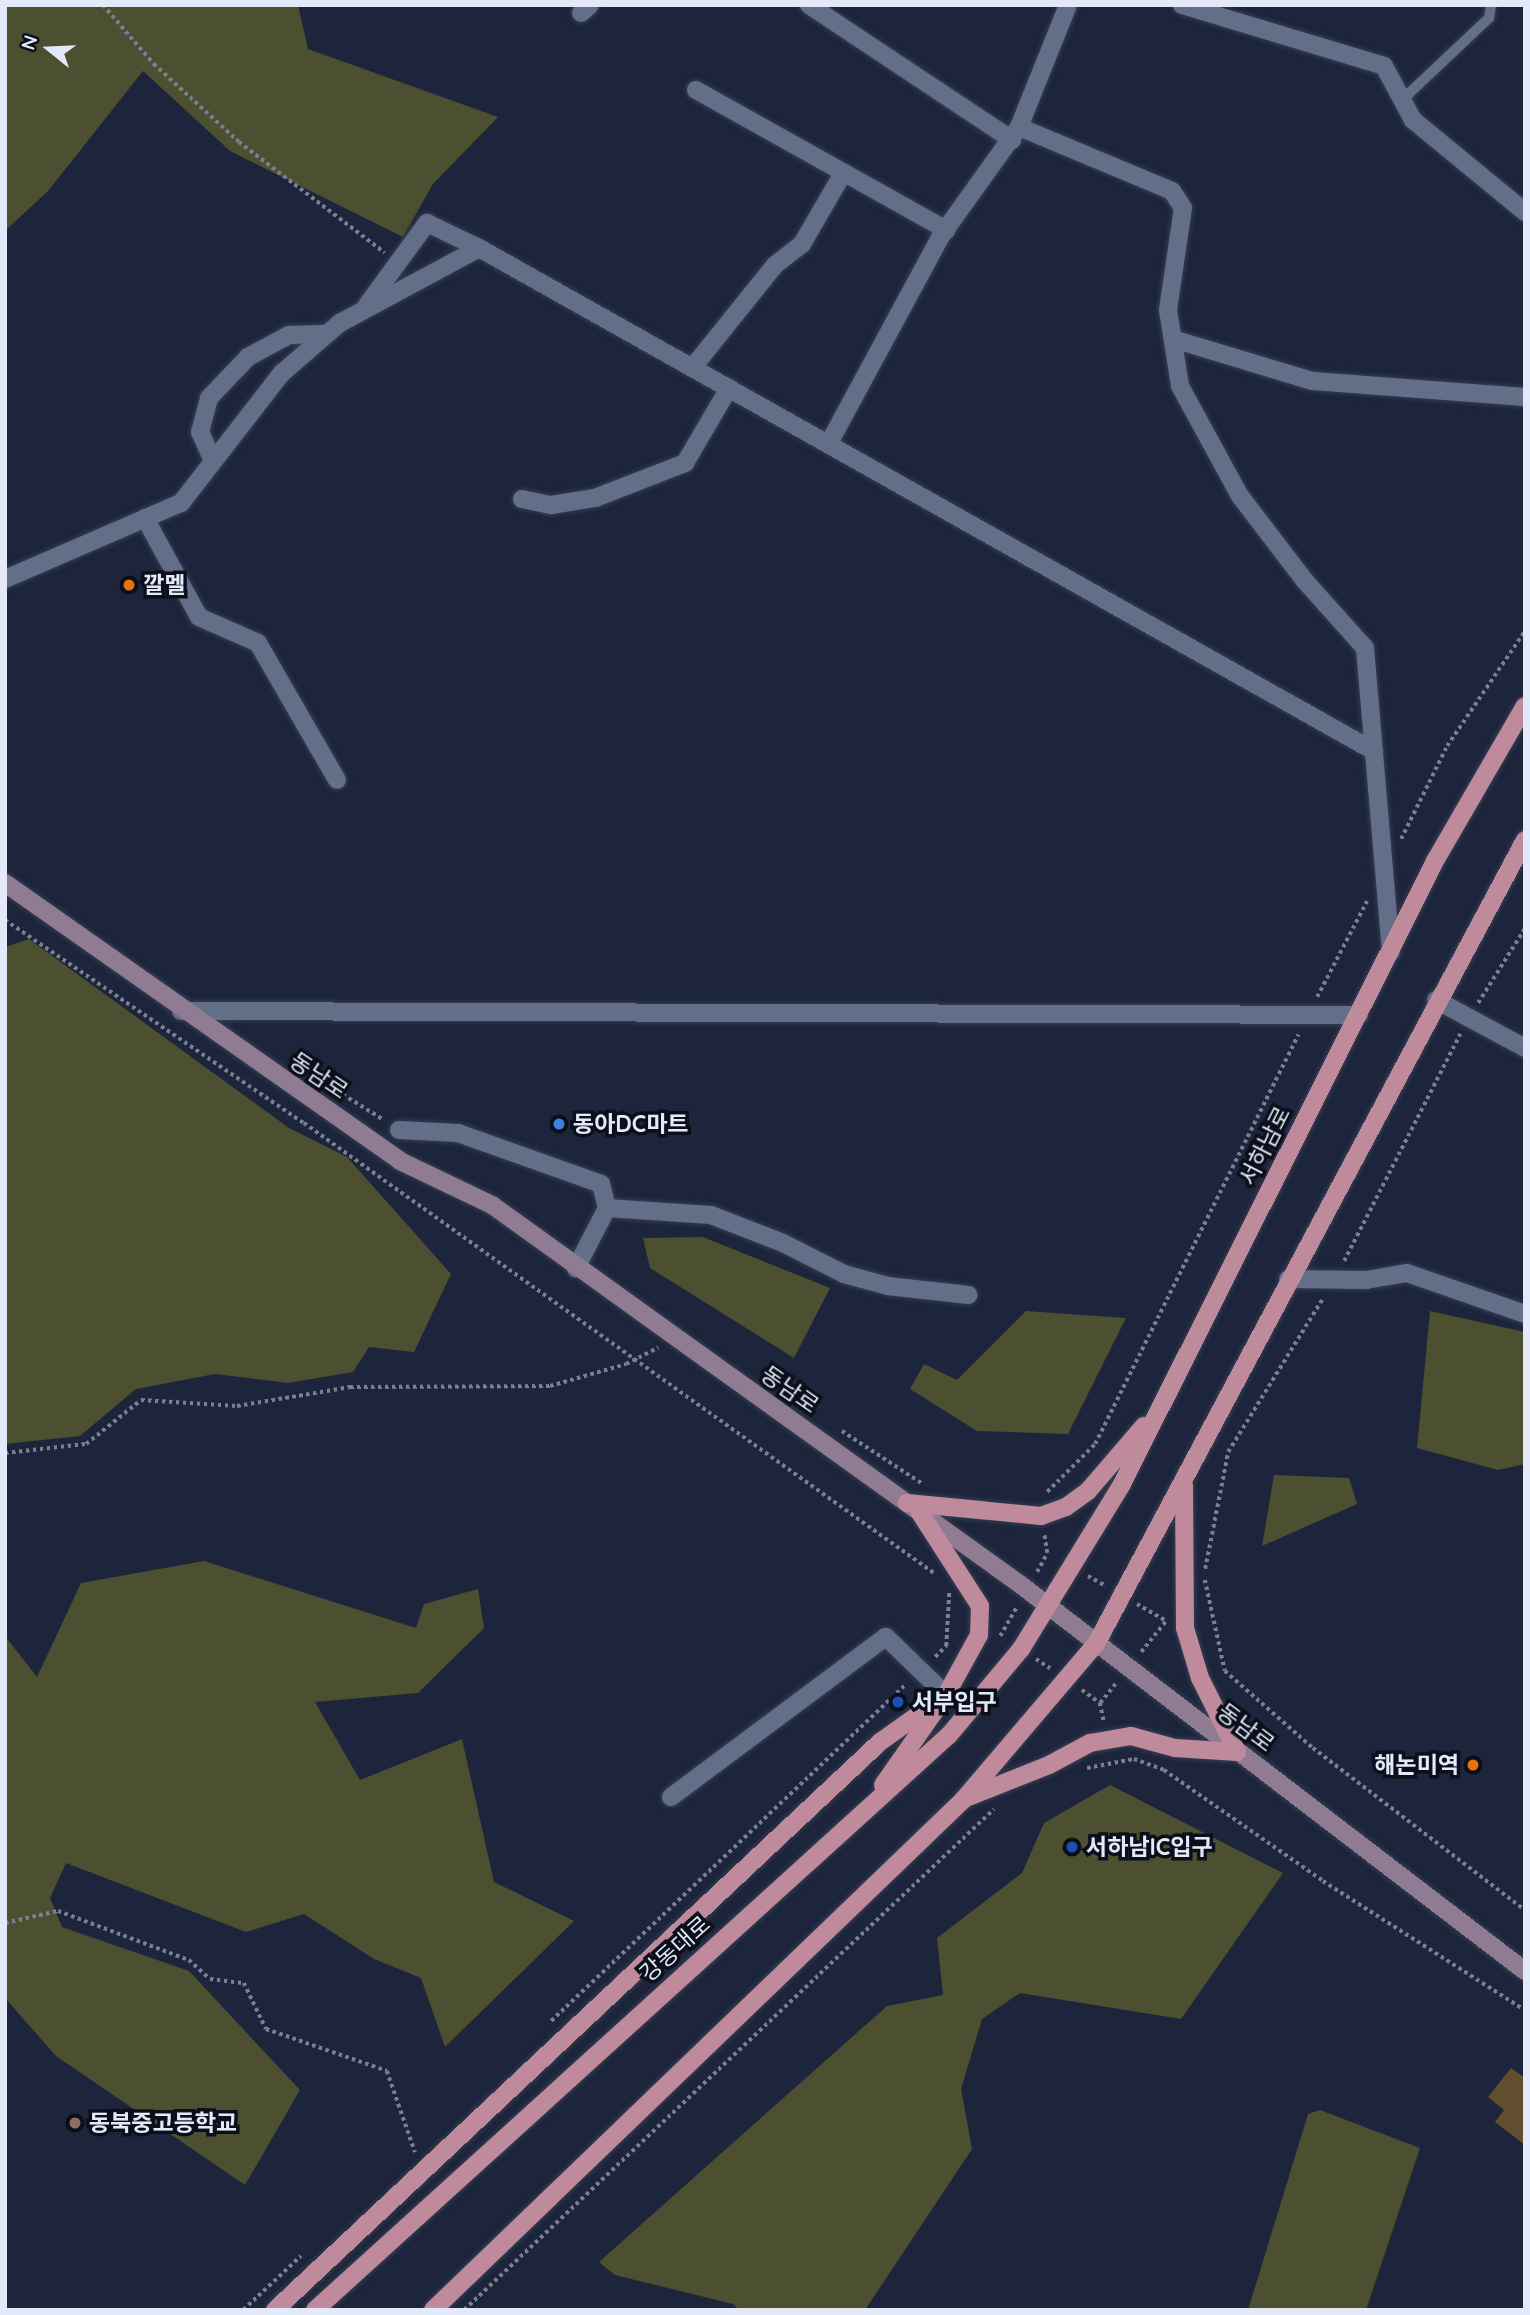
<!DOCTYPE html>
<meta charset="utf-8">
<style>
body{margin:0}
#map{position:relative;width:1530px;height:2315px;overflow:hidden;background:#1c253c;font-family:Quicksand,"Noto Sans KR",sans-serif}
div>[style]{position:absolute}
.green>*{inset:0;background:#4c4f30}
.building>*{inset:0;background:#614e2f}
.path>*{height:3.5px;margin-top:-1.75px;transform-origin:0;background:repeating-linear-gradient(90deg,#798094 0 3.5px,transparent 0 7px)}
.roads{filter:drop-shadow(0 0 2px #373e51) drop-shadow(0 0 2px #373e51)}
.service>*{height:10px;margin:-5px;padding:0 5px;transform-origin:5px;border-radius:5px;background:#636e89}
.minor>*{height:18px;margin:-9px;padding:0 9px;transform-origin:9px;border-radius:9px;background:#636e89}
.secondary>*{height:18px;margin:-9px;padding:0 9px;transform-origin:9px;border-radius:9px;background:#907c92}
.primary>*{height:18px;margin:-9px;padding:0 9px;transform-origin:9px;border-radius:9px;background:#be8a9c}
.dots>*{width:19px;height:19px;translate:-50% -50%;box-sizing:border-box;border:4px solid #0b0f19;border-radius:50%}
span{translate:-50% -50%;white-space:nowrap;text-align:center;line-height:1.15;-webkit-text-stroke:7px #0b0f19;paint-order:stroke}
.poi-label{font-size:23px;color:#e3e9f9;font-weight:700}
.left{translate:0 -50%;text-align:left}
.right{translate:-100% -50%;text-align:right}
.street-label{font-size:23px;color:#e3e9f9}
.frame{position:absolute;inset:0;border:7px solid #e3e9f9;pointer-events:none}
.north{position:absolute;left:14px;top:14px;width:70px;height:70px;-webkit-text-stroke:5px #0b0f19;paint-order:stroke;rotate:288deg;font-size:19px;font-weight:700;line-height:28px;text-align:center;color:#e3e9f9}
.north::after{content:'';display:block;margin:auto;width:24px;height:32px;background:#e3e9f9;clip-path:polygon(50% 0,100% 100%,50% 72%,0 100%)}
</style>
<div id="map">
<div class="green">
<i style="clip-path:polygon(5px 5px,298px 5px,308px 49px,498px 117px,433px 184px,403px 237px,230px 151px,143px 71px,48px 191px,5px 231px)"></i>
<i style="clip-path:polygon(29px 939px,289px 1128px,347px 1157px,451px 1274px,414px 1352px,369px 1347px,353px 1372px,288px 1383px,215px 1374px,136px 1389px,80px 1436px,5px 1444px,5px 947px)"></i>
<i style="clip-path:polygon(703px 1237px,830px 1288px,794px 1358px,650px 1268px,643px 1238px)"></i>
<i style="clip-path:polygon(1026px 1311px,1126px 1318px,1068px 1434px,977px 1431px,910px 1389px,924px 1364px,957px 1380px)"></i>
<i style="clip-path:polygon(1430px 1311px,1525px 1332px,1525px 1464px,1498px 1470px,1417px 1448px)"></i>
<i style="clip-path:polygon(1274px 1475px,1349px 1478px,1357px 1504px,1262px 1546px)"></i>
<i style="clip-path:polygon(204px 1561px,416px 1628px,424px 1604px,478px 1589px,484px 1628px,418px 1693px,315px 1702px,360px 1780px,462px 1739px,494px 1882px,574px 1921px,445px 2047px,421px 1978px,374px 1959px,304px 1914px,246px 1932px,66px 1863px,50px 1898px,62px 1927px,189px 1971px,300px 2090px,245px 2185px,56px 2056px,5px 1998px,5px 1636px,37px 1677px,81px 1583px)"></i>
<i style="clip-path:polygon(1110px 1785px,1283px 1873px,1181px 2019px,1020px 1993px,982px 2019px,961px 2089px,972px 2149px,865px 2310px,739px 2310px,733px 2304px,615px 2275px,599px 2262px,887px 2006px,943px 1995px,937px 1938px,1022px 1873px,1044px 1823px)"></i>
<i style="clip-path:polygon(1320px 2110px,1420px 2148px,1366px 2310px,1248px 2310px,1308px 2114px)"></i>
</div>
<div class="building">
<i style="clip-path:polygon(1511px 2068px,1525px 2078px,1525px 2145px,1495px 2122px,1504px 2110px,1488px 2097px)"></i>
</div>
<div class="path">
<i style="left:103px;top:5px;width:78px;rotate:49.2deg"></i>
<i style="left:154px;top:64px;width:115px;rotate:42.5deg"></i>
<i style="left:239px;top:142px;width:183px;rotate:37.2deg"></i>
<i style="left:1401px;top:839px;width:104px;rotate:-63.7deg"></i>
<i style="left:1447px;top:746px;width:139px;rotate:-55.9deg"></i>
<i style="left:5px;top:920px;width:361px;rotate:34.2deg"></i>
<i style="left:304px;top:1123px;width:774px;rotate:35.54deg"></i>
<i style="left:1317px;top:997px;width:108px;rotate:-62.5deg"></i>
<i style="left:1478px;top:1003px;width:89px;rotate:-57.9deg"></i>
<i style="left:331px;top:1087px;width:62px;rotate:31.9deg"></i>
<i style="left:1344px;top:1261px;width:255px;rotate:-62.9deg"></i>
<i style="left:842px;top:1431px;width:97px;rotate:33.2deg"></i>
<i style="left:5px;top:1453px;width:81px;rotate:-6.3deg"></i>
<i style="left:86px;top:1444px;width:70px;rotate:-38.7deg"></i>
<i style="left:141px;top:1400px;width:96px;rotate:3.6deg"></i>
<i style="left:237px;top:1406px;width:115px;rotate:-9.5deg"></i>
<i style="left:350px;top:1387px;width:200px;rotate:-0.3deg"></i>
<i style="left:550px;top:1386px;width:79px;rotate:-16.1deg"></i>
<i style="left:626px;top:1364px;width:36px;rotate:-27deg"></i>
<i style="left:1047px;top:1492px;width:68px;rotate:-45deg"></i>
<i style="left:1095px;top:1444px;width:457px;rotate:-63.6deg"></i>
<i style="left:1205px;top:1569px;width:119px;rotate:-78.9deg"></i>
<i style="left:1228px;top:1452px;width:181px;rotate:-58.3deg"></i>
<i style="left:1037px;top:1572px;width:21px;rotate:-62deg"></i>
<i style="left:1047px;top:1553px;width:19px;rotate:-99deg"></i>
<i style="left:1088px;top:1576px;width:21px;rotate:29deg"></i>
<i style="left:1205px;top:1580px;width:93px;rotate:77.6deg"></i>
<i style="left:1225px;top:1671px;width:117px;rotate:41.2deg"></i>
<i style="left:1313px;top:1748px;width:267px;rotate:37.4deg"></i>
<i style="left:1137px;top:1604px;width:34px;rotate:30deg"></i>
<i style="left:1000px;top:1636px;width:34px;rotate:-60deg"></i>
<i style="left:1141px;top:1652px;width:40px;rotate:-51deg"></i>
<i style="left:935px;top:1657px;width:16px;rotate:-45deg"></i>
<i style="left:946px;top:1646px;width:53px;rotate:-86.8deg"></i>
<i style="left:1036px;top:1659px;width:17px;rotate:33deg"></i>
<i style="left:1082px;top:1690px;width:22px;rotate:36deg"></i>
<i style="left:1100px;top:1703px;width:19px;rotate:78deg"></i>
<i style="left:1100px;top:1703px;width:26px;rotate:-51deg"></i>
<i style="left:1087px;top:1768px;width:48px;rotate:-10.8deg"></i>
<i style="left:1134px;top:1759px;width:32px;rotate:20deg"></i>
<i style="left:1164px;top:1770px;width:194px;rotate:34.9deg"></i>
<i style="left:1323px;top:1881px;width:240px;rotate:32.6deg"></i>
<i style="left:5px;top:1923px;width:54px;rotate:-12.8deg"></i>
<i style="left:58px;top:1911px;width:140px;rotate:20.5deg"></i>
<i style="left:189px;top:1960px;width:28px;rotate:42deg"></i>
<i style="left:210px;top:1979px;width:34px;rotate:7deg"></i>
<i style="left:244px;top:1983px;width:51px;rotate:64.4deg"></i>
<i style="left:266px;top:2029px;width:128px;rotate:19.1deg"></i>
<i style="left:387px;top:2071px;width:86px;rotate:70.9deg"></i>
<i style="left:551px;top:2021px;width:489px;rotate:-43.5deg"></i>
<i style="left:243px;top:2310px;width:79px;rotate:-43deg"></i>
<i style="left:464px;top:2310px;width:729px;rotate:-43.39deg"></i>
</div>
<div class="roads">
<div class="service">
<i style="left:1402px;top:100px;width:120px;rotate:-43.3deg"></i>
<i style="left:1489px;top:18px;width:13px;rotate:-81deg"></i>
</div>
<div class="minor">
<i style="left:809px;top:5px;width:244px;rotate:33.6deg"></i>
<i style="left:1182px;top:5px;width:211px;rotate:16.8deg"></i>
<i style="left:1384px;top:66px;width:61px;rotate:61.8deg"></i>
<i style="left:1413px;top:120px;width:145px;rotate:39.4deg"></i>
<i style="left:581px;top:13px;width:12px;rotate:-42deg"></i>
<i style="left:696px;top:90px;width:287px;rotate:29.2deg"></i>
<i style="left:1019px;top:127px;width:166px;rotate:22.7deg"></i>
<i style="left:1172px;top:191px;width:20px;rotate:57deg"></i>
<i style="left:1183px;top:208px;width:103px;rotate:98.4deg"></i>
<i style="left:1168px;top:310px;width:77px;rotate:81deg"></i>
<i style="left:1180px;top:386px;width:125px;rotate:61.4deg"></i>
<i style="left:1240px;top:496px;width:107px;rotate:52.6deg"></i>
<i style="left:1305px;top:581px;width:90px;rotate:48.2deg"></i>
<i style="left:1365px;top:648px;width:305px;rotate:85.1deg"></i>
<i style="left:367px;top:305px;width:102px;rotate:-53.8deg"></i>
<i style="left:427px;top:223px;width:58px;rotate:25.7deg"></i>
<i style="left:1173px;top:339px;width:145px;rotate:16.8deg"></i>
<i style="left:1312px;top:381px;width:214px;rotate:4.3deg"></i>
<i style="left:693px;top:367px;width:131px;rotate:-51.2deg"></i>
<i style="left:775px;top:265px;width:34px;rotate:-38deg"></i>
<i style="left:802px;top:244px;width:80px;rotate:-59.9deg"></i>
<i style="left:829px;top:443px;width:235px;rotate:-61.6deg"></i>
<i style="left:941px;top:236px;width:134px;rotate:-54.4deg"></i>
<i style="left:1019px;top:127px;width:131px;rotate:-68.1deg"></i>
<i style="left:213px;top:461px;width:32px;rotate:-114deg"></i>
<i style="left:200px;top:432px;width:35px;rotate:-75deg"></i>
<i style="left:209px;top:398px;width:57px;rotate:-46.4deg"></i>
<i style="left:248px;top:357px;width:47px;rotate:-28.2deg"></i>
<i style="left:289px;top:335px;width:38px;rotate:-2deg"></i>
<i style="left:522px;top:499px;width:30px;rotate:12deg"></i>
<i style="left:551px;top:505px;width:45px;rotate:-9deg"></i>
<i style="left:595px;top:498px;width:97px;rotate:-21.3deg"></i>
<i style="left:685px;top:463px;width:87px;rotate:-59.6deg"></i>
<i style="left:145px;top:518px;width:113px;rotate:61.4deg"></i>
<i style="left:199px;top:617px;width:64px;rotate:23.8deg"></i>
<i style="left:258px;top:643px;width:158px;rotate:60deg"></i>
<i style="left:5px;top:579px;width:192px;rotate:-23.4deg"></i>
<i style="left:181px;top:503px;width:165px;rotate:-52.2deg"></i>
<i style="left:282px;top:373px;width:77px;rotate:-40.8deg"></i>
<i style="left:340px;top:323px;width:158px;rotate:-28.3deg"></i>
<i style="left:479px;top:248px;width:1027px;rotate:29.34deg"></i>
<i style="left:1436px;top:1000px;width:101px;rotate:28.3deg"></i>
<i style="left:181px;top:1011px;width:1178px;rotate:0.19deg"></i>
<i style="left:399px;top:1130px;width:59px;rotate:2.9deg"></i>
<i style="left:458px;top:1133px;width:152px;rotate:19.6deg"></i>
<i style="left:601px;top:1184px;width:25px;rotate:76deg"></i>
<i style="left:607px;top:1208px;width:68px;rotate:117.3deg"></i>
<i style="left:607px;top:1208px;width:104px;rotate:3.9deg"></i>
<i style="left:711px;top:1215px;width:77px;rotate:21.3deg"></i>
<i style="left:783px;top:1243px;width:68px;rotate:26.9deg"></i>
<i style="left:844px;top:1274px;width:46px;rotate:15.3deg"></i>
<i style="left:888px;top:1286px;width:81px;rotate:6.4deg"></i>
<i style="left:1288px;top:1279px;width:78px;rotate:0.7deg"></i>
<i style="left:1366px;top:1280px;width:42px;rotate:-9.7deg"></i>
<i style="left:1407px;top:1273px;width:125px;rotate:19.2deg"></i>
<i style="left:671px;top:1797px;width:268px;rotate:-36.7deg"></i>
<i style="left:886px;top:1637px;width:83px;rotate:44deg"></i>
</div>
<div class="secondary">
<i style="left:5px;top:883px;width:483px;rotate:35.1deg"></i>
<i style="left:400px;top:1161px;width:102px;rotate:25.6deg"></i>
<i style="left:492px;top:1205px;width:651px;rotate:35.69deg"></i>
<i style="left:1021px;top:1585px;width:635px;rotate:37.45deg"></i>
</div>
<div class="primary">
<i style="left:1184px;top:1485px;width:143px;rotate:89.6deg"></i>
<i style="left:1185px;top:1628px;width:52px;rotate:73.3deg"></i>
<i style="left:1200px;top:1678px;width:83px;rotate:63.4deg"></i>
<i style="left:907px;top:1503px;width:135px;rotate:5.5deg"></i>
<i style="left:1041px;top:1516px;width:27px;rotate:-20deg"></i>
<i style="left:1066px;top:1507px;width:27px;rotate:-36deg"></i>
<i style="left:1088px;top:1491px;width:86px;rotate:-49.3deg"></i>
<i style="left:883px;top:1785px;width:110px;rotate:-55deg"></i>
<i style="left:946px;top:1695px;width:68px;rotate:-61.2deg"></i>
<i style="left:979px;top:1635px;width:29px;rotate:-88deg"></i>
<i style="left:980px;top:1606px;width:111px;rotate:-122.8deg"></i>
<i style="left:966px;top:1798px;width:89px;rotate:-21.7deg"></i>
<i style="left:1049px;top:1765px;width:47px;rotate:-28.2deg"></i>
<i style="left:1090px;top:1743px;width:42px;rotate:-9.7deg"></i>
<i style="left:1131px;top:1736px;width:46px;rotate:15.3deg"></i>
<i style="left:1175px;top:1748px;width:62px;rotate:3.7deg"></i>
<i style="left:275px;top:2310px;width:830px;rotate:-43.19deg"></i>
<i style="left:880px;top:1742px;width:81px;rotate:-35.5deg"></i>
<i style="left:315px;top:2310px;width:856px;rotate:-42.21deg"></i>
<i style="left:949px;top:1735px;width:112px;rotate:-50.1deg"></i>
<i style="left:1021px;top:1649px;width:193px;rotate:-58.5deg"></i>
<i style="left:1122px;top:1484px;width:697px;rotate:-63.32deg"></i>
<i style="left:1435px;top:861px;width:179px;rotate:-59.9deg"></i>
<i style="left:433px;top:2310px;width:736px;rotate:-43.9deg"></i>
<i style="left:963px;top:1800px;width:205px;rotate:-49.6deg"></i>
<i style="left:1096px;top:1644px;width:911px;rotate:-61.92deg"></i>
</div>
</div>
<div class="dots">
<i style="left:129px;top:585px;background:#e8710a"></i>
<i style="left:559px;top:1124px;background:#3f7fe0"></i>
<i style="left:898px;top:1702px;background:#1a4fb4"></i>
<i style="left:1473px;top:1765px;background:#e8710a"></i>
<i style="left:1072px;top:1847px;background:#1a4fb4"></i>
<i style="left:75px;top:2123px;background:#8d6e63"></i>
</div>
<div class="poi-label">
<span class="left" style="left:143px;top:585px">깔멜</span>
<span class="left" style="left:573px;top:1124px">동아DC마트</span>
<span class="left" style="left:912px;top:1702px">서부입구</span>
<span class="right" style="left:1459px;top:1765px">해논미역</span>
<span class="left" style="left:1086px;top:1847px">서하남IC입구</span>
<span class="left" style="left:89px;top:2123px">동북중고등학교</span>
</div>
<div class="street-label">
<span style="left:319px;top:1076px;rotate:34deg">동남로</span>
<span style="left:1265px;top:1146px;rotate:-63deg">서하남로</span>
<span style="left:790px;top:1390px;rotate:35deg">동남로</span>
<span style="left:1246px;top:1728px;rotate:37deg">동남로</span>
<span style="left:675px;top:1949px;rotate:-42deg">강동대로</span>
</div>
<div class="frame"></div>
<div class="north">N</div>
</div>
